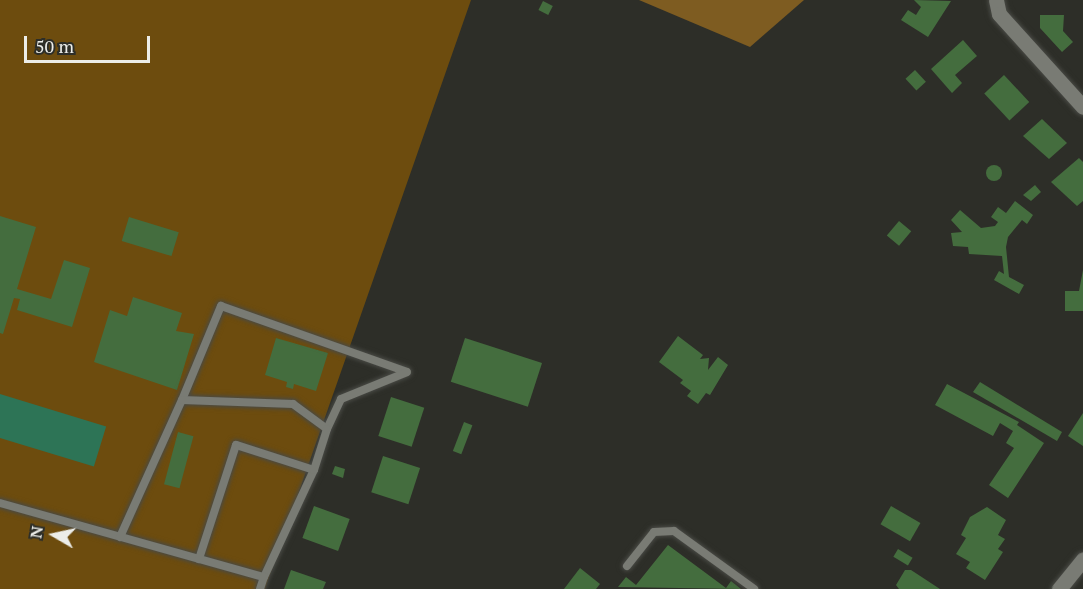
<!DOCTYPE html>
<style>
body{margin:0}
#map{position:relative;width:1083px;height:589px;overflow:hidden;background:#2d2e28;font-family:"PT Serif",serif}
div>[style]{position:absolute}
.green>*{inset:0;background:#6d4c0e}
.forest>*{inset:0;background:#7e5c21}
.water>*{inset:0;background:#2d7456;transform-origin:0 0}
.building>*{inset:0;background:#446d3e;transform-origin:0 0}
.round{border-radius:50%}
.roads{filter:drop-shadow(0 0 2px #494a45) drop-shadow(0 0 2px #494a45)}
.lane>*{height:8px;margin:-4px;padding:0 4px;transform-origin:4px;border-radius:4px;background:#797b74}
.street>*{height:15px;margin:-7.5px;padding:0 7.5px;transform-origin:7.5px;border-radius:7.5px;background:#797b74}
span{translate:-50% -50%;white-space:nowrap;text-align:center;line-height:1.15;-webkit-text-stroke:5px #2d2e28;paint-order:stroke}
.north{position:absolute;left:24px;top:505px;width:60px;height:60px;-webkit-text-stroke:4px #2d2e28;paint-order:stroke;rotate:279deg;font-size:16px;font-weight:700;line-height:24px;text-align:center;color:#ecede9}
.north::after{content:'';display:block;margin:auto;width:21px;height:27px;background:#ecede9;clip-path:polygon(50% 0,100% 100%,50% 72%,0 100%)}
.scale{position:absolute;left:24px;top:36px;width:126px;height:27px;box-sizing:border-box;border:3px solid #ecede9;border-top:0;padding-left:8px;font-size:18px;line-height:21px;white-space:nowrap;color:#ecede9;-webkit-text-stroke:4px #2d2e28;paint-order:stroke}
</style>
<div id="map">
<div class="green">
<i style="clip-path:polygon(0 0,471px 0,265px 589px,0 589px)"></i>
</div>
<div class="forest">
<i style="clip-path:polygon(639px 0,804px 0,750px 47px)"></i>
</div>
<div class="water">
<i style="left:0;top:394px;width:111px;height:42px;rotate:17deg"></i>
</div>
<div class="building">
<i style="clip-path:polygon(914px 0,951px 1px,928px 37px,901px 20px,908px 10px,916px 15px,921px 7px)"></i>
<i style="left:543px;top:1px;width:11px;height:10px;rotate:27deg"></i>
<i style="clip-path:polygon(1040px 15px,1064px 15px,1063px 31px,1073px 42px,1062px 52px,1040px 28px)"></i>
<i style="clip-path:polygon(963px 40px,977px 56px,955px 75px,962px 83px,952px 93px,931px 69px)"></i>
<i style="left:915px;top:70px;width:16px;height:13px;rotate:47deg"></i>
<i style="left:1004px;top:75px;width:37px;height:27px;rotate:47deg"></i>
<i style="clip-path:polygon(1042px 119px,1067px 143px,1049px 159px,1023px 136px)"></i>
<i style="clip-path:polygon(1079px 158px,1083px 162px,1083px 201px,1077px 206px,1051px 182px)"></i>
<i class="round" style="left:986px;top:165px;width:16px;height:16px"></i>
<i style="clip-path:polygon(1035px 185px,1041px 192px,1031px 201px,1023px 195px)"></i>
<i style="clip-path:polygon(1015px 201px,1033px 215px,1027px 224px,1022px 220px,1008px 237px,1006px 247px,1009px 277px,1024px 285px,1019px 294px,994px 280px,999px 271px,1004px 274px,1002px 256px,969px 254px,968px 247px,953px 246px,951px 233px,962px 232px,951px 220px,960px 210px,981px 228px,995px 226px,998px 222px,991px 217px,998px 207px,1006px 213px)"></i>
<i style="clip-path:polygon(0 216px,36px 227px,17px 289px,51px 299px,64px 260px,90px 268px,72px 327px,17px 310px,20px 299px,14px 298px,3px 334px,0 333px)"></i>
<i style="left:129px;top:217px;width:52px;height:25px;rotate:17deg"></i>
<i style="left:899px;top:221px;width:16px;height:19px;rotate:40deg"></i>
<i style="clip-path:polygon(1083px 270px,1083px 311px,1065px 311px,1065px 291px,1079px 291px)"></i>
<i style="clip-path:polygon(133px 297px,182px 313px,176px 331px,194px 334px,177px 390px,94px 362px,110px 310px,127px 316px)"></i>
<i style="clip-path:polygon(678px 336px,703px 355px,700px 359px,709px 358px,708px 370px,718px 357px,728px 365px,710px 395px,706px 393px,698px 404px,687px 396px,691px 391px,680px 383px,683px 380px,659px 362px)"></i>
<i style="clip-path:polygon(276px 338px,328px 353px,316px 391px,294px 384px,293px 389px,286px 387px,287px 382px,265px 375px)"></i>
<i style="left:465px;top:338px;width:81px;height:46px;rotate:18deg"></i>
<i style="clip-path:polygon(980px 382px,1062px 432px,1057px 441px,973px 392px)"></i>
<i style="clip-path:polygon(947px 384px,1019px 422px,1017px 425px,1044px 443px,1008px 498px,989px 485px,1014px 448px,1006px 443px,1013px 431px,1000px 423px,993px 436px,935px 405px)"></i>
<i style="left:391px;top:397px;width:35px;height:41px;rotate:18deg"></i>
<i style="clip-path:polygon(1083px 413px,1083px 446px,1068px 436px)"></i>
<i style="left:464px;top:422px;width:9px;height:31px;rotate:21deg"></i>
<i style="left:178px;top:432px;width:16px;height:54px;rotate:15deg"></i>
<i style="left:383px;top:456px;width:39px;height:38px;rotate:18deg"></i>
<i style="clip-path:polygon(335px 466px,345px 469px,343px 478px,332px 474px)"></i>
<i style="left:314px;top:506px;width:38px;height:34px;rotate:20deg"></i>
<i style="left:891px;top:506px;width:34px;height:21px;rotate:30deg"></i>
<i style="clip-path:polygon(987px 507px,1006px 520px,998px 535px,1005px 539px,998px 549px,1003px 552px,985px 580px,966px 568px,970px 562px,956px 554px,966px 538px,961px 535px,970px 517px)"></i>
<i style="clip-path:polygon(668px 545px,726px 588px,731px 581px,741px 589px,618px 587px,626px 577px,636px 585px)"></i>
<i style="left:898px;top:549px;width:17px;height:9px;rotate:31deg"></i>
<i style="clip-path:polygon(580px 568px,600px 584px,596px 589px,564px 589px)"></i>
<i style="clip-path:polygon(291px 570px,326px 582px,323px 589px,284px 589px)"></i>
<i style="clip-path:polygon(905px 570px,911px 570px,940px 589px,899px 589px,896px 585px)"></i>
</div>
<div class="roads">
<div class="lane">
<i style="left:182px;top:400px;width:102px;rotate:-67.5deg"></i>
<i style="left:221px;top:306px;width:197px;rotate:19.5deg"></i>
<i style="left:327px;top:429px;width:33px;rotate:-65deg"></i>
<i style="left:341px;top:399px;width:71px;rotate:-22.2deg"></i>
<i style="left:0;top:503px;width:274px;rotate:15.7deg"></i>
<i style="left:264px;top:577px;width:118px;rotate:-65deg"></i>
<i style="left:314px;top:470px;width:82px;rotate:-162.2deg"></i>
<i style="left:236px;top:445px;width:120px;rotate:108deg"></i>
<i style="left:120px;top:537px;width:150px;rotate:-65.7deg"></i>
<i style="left:182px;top:400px;width:111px;rotate:2.1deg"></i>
<i style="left:293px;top:404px;width:42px;rotate:36.3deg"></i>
<i style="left:327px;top:429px;width:43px;rotate:107.6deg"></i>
<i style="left:627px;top:566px;width:43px;rotate:-51.5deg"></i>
<i style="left:654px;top:532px;width:20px;rotate:-3deg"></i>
<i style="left:674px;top:531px;width:99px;rotate:35.9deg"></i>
<i style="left:260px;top:589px;width:13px;rotate:-72deg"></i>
</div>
<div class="street">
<i style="left:996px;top:0;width:14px;rotate:78deg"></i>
<i style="left:999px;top:14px;width:125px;rotate:47.9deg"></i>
<i style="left:1059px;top:589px;width:38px;rotate:-51deg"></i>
</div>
</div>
<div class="north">N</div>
<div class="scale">50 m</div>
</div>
